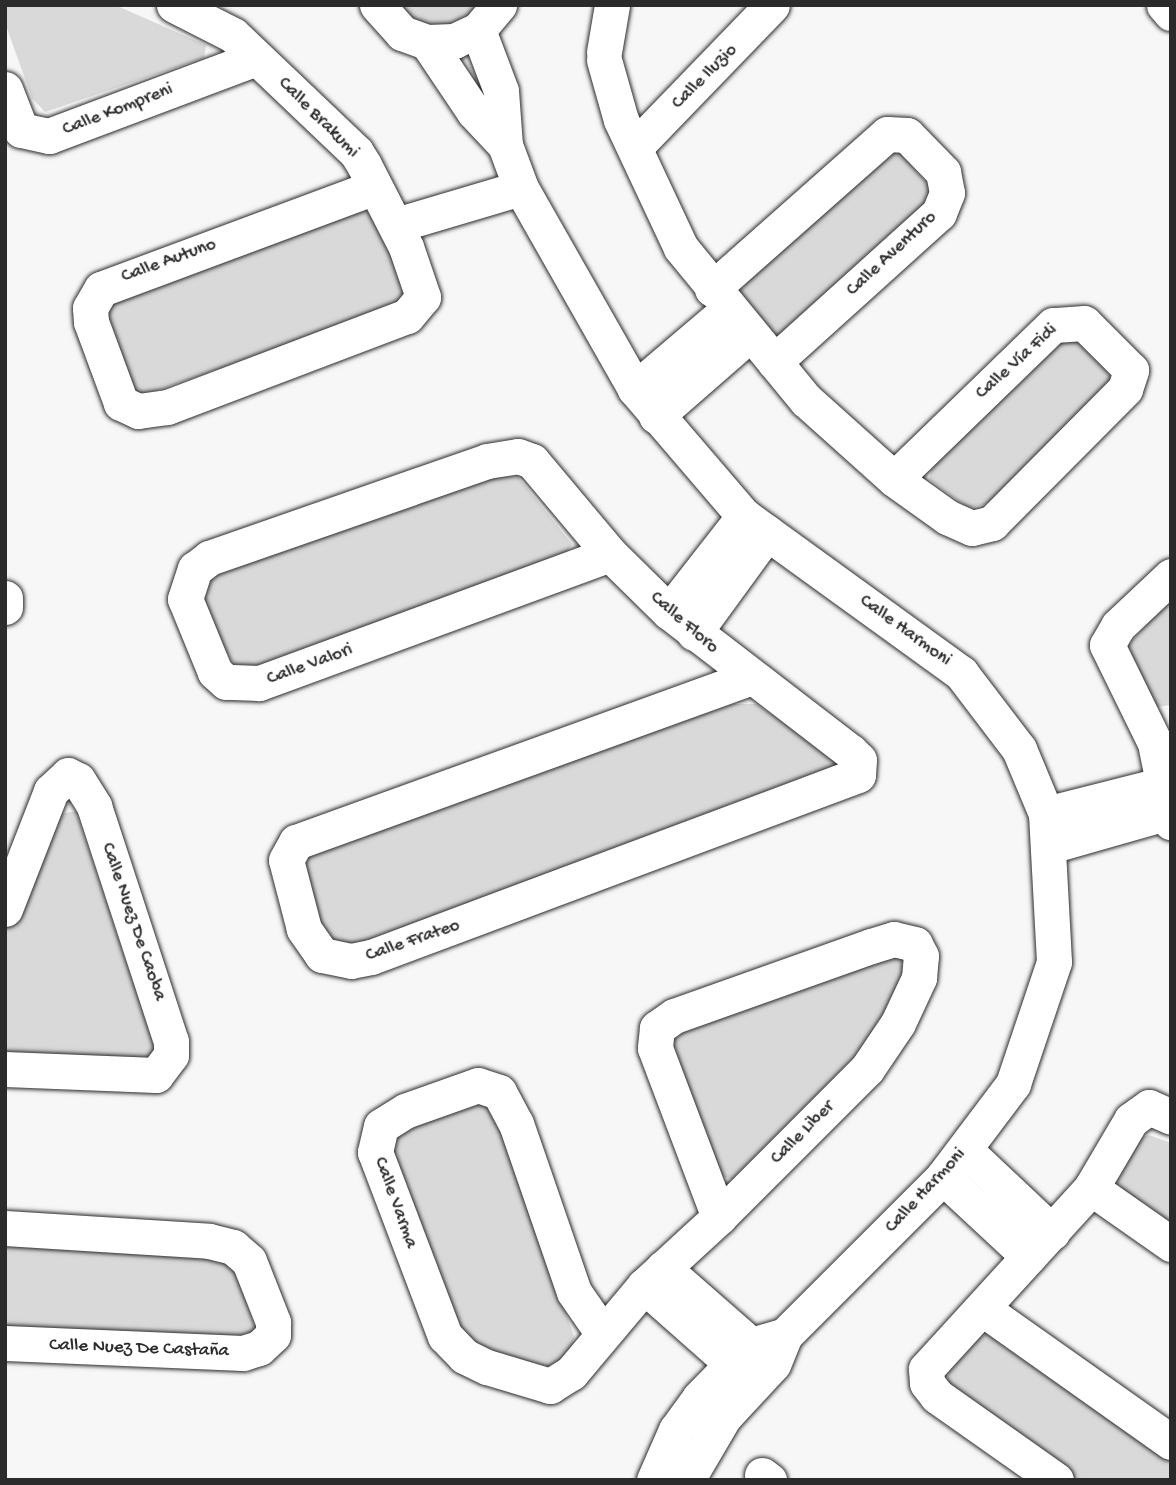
<!DOCTYPE html>
<meta charset="utf-8">
<style>
body{margin:0}
#map{position:relative;width:1176px;height:1485px;overflow:hidden;background:#f7f7f7;font-family:"Gochi Hand",sans-serif}
div>[style]{position:absolute}
.green>*{inset:0;background:#d9d9d9}
.roads{filter:drop-shadow(0 0 2px #2b2b2b) drop-shadow(0 0 2px #2b2b2b)}
.minor>*{height:35px;margin:-17.5px;padding:0 17.5px;transform-origin:17.5px;border-radius:17.5px;background:#fff}
span{translate:-50% -50%;white-space:nowrap;text-align:center;line-height:1.15;-webkit-text-stroke:7px #fff;paint-order:stroke}
.street-label{font-size:19px;color:#2b2b2b}
.frame{position:absolute;inset:0;border:7px solid #2b2b2b;pointer-events:none}
</style>
<div id="map">
<div class="green">
<i style="clip-path:polygon(5px 5px,115px 5px,206px 45px,204px 58px,45px 112px,32px 98px,5px 23px)"></i>
<i style="clip-path:polygon(386px 5px,486px 5px,434px 33px)"></i>
<i style="clip-path:polygon(896px 148px,930px 187px,928px 202px,788px 336px,774px 337px,740px 292px,758px 268px)"></i>
<i style="clip-path:polygon(360px 210px,374px 215px,408px 292px,400px 306px,155px 391px,137px 394px,120px 372px,103px 309px,110px 302px)"></i>
<i style="clip-path:polygon(1071px 333px,1098px 356px,1112px 381px,997px 501px,968px 508px,929px 479px,935px 456px)"></i>
<i style="clip-path:polygon(497px 476px,518px 477px,572px 544px,565px 555px,254px 669px,235px 664px,221px 646px,202px 594px,205px 582px,219px 567px)"></i>
<i style="clip-path:polygon(1171px 598px,1171px 705px,1157px 707px,1122px 652px)"></i>
<i style="clip-path:polygon(733px 704px,756px 704px,801px 734px,836px 762px,833px 773px,383px 935px,336px 949px,325px 936px,307px 887px,303px 856px,318px 845px)"></i>
<i style="clip-path:polygon(76px 811px,157px 1055px,148px 1066px,5px 1057px,5px 934px,46px 823px,55px 815px)"></i>
<i style="clip-path:polygon(898px 955px,904px 970px,893px 1001px,862px 1049px,734px 1180px,721px 1176px,671px 1053px,673px 1041px,690px 1025px)"></i>
<i style="clip-path:polygon(479px 1101px,493px 1112px,574px 1336px,571px 1353px,538px 1373px,465px 1340px,453px 1324px,391px 1143px,400px 1128px)"></i>
<i style="clip-path:polygon(1149px 1135px,1171px 1143px,1171px 1230px,1126px 1198px,1117px 1180px,1125px 1157px,1140px 1138px)"></i>
<i style="clip-path:polygon(5px 1243px,199px 1255px,227px 1262px,239px 1278px,255px 1329px,250px 1338px,5px 1331px)"></i>
<i style="clip-path:polygon(987px 1334px,1171px 1460px,1171px 1480px,1075px 1480px,957px 1397px,946px 1383px,951px 1366px,972px 1340px)"></i>
</div>
<div class="roads">
<div class="minor">
<i style="left:174px;top:5px;width:66px;rotate:27deg"></i>
<i style="left:233px;top:35px;width:170px;rotate:43.6deg"></i>
<i style="left:356px;top:152px;width:15px;rotate:58deg"></i>
<i style="left:364px;top:165px;width:92px;rotate:62.9deg"></i>
<i style="left:406px;top:247px;width:53px;rotate:71.2deg"></i>
<i style="left:423px;top:297px;width:25px;rotate:130deg"></i>
<i style="left:407px;top:316px;width:257px;rotate:159.2deg"></i>
<i style="left:167px;top:407px;width:29px;rotate:172deg"></i>
<i style="left:138px;top:411px;width:19px;rotate:-155deg"></i>
<i style="left:121px;top:403px;width:86px;rotate:-110.3deg"></i>
<i style="left:91px;top:322px;width:14px;rotate:-94deg"></i>
<i style="left:90px;top:308px;width:22px;rotate:-60deg"></i>
<i style="left:101px;top:289px;width:292px;rotate:-20.4deg"></i>
<i style="left:377px;top:5px;width:38px;rotate:48deg"></i>
<i style="left:402px;top:33px;width:27px;rotate:20deg"></i>
<i style="left:427px;top:42px;width:27px;rotate:-2deg"></i>
<i style="left:454px;top:41px;width:26px;rotate:-25deg"></i>
<i style="left:478px;top:30px;width:33px;rotate:-50deg"></i>
<i style="left:1164px;top:5px;width:11px;rotate:49deg"></i>
<i style="left:478px;top:30px;width:65px;rotate:69.3deg"></i>
<i style="left:501px;top:91px;width:54px;rotate:85.8deg"></i>
<i style="left:505px;top:145px;width:46px;rotate:69.6deg"></i>
<i style="left:521px;top:188px;width:231px;rotate:60.4deg"></i>
<i style="left:635px;top:389px;width:167px;rotate:49.4deg"></i>
<i style="left:744px;top:516px;width:268px;rotate:35.9deg"></i>
<i style="left:961px;top:673px;width:96px;rotate:52.7deg"></i>
<i style="left:1019px;top:749px;width:70px;rotate:67.4deg"></i>
<i style="left:1046px;top:814px;width:148px;rotate:86.9deg"></i>
<i style="left:1054px;top:962px;width:129px;rotate:108.6deg"></i>
<i style="left:1013px;top:1084px;width:116px;rotate:127deg"></i>
<i style="left:943px;top:1177px;width:223px;rotate:135deg"></i>
<i style="left:785px;top:1335px;width:31px;rotate:112deg"></i>
<i style="left:773px;top:1364px;width:72px;rotate:132.8deg"></i>
<i style="left:724px;top:1417px;width:73px;rotate:120.4deg"></i>
<i style="left:427px;top:42px;width:84px;rotate:56.1deg"></i>
<i style="left:474px;top:112px;width:45px;rotate:46.8deg"></i>
<i style="left:604px;top:52px;width:48px;rotate:-80.3deg"></i>
<i style="left:604px;top:60px;width:62px;rotate:74.2deg"></i>
<i style="left:621px;top:120px;width:141px;rotate:64.9deg"></i>
<i style="left:681px;top:248px;width:197px;rotate:50.6deg"></i>
<i style="left:806px;top:400px;width:118px;rotate:41.9deg"></i>
<i style="left:894px;top:479px;width:65px;rotate:35.6deg"></i>
<i style="left:947px;top:517px;width:27px;rotate:24deg"></i>
<i style="left:972px;top:528px;width:21px;rotate:-14deg"></i>
<i style="left:992px;top:523px;width:189px;rotate:-45.2deg"></i>
<i style="left:1125px;top:389px;width:20px;rotate:-72deg"></i>
<i style="left:1131px;top:370px;width:66px;rotate:-135deg"></i>
<i style="left:1084px;top:323px;width:31px;rotate:176deg"></i>
<i style="left:1053px;top:325px;width:221px;rotate:135.9deg"></i>
<i style="left:5px;top:89px;width:44px;rotate:68.7deg"></i>
<i style="left:21px;top:130px;width:29px;rotate:12deg"></i>
<i style="left:49px;top:136px;width:222px;rotate:-20.6deg"></i>
<i style="left:635px;top:147px;width:197px;rotate:-46deg"></i>
<i style="left:396px;top:225px;width:130px;rotate:-16.5deg"></i>
<i style="left:712px;top:289px;width:234px;rotate:-41.5deg"></i>
<i style="left:887px;top:134px;width:20px;rotate:3deg"></i>
<i style="left:907px;top:135px;width:52px;rotate:45.8deg"></i>
<i style="left:943px;top:172px;width:21px;rotate:79deg"></i>
<i style="left:947px;top:193px;width:22px;rotate:112deg"></i>
<i style="left:939px;top:213px;width:222px;rotate:137.9deg"></i>
<i style="left:635px;top:389px;width:123px;rotate:-40.4deg"></i>
<i style="left:656px;top:416px;width:125px;rotate:-41.1deg"></i>
<i style="left:610px;top:554px;width:374px;rotate:159.8deg"></i>
<i style="left:259px;top:683px;width:33px;rotate:-178deg"></i>
<i style="left:226px;top:682px;width:15px;rotate:-138deg"></i>
<i style="left:215px;top:672px;width:79px;rotate:-112.3deg"></i>
<i style="left:185px;top:599px;width:32px;rotate:-72deg"></i>
<i style="left:195px;top:569px;width:18px;rotate:-38deg"></i>
<i style="left:209px;top:558px;width:294px;rotate:-19.2deg"></i>
<i style="left:487px;top:461px;width:31px;rotate:-9deg"></i>
<i style="left:518px;top:456px;width:15px;rotate:20deg"></i>
<i style="left:532px;top:461px;width:121px;rotate:50deg"></i>
<i style="left:610px;top:554px;width:83px;rotate:44.5deg"></i>
<i style="left:669px;top:612px;width:230px;rotate:37.6deg"></i>
<i style="left:851px;top:752px;width:11px;rotate:45deg"></i>
<i style="left:859px;top:760px;width:15px;rotate:94deg"></i>
<i style="left:858px;top:775px;width:520px;rotate:159.51deg"></i>
<i style="left:371px;top:957px;width:20px;rotate:169deg"></i>
<i style="left:351px;top:961px;width:30px;rotate:-168deg"></i>
<i style="left:322px;top:955px;width:32px;rotate:-125deg"></i>
<i style="left:304px;top:929px;width:71px;rotate:-104.6deg"></i>
<i style="left:286px;top:860px;width:21px;rotate:-61deg"></i>
<i style="left:296px;top:842px;width:481px;rotate:-19.9deg"></i>
<i style="left:1171px;top:576px;width:73px;rotate:136.7deg"></i>
<i style="left:1118px;top:626px;width:22px;rotate:120deg"></i>
<i style="left:1107px;top:645px;width:109px;rotate:63.9deg"></i>
<i style="left:1155px;top:743px;width:81px;rotate:78.6deg"></i>
<i style="left:5px;top:598px;width:9px;rotate:90deg"></i>
<i style="left:669px;top:612px;width:122px;rotate:-52deg"></i>
<i style="left:694px;top:633px;width:124px;rotate:-53.9deg"></i>
<i style="left:1046px;top:814px;width:122px;rotate:-14.3deg"></i>
<i style="left:1050px;top:846px;width:124px;rotate:-15.9deg"></i>
<i style="left:5px;top:909px;width:127px;rotate:-68.7deg"></i>
<i style="left:51px;top:791px;width:23px;rotate:-43deg"></i>
<i style="left:68px;top:775px;width:11px;rotate:27deg"></i>
<i style="left:78px;top:780px;width:31px;rotate:58deg"></i>
<i style="left:94px;top:806px;width:247px;rotate:71.9deg"></i>
<i style="left:171px;top:1041px;width:14px;rotate:90deg"></i>
<i style="left:171px;top:1055px;width:25px;rotate:127deg"></i>
<i style="left:156px;top:1075px;width:151px;rotate:-177.7deg"></i>
<i style="left:965px;top:1150px;width:120px;rotate:43.3deg"></i>
<i style="left:943px;top:1177px;width:117px;rotate:42.9deg"></i>
<i style="left:1091px;top:1188px;width:98px;rotate:35deg"></i>
<i style="left:5px;top:1228px;width:204px;rotate:3.6deg"></i>
<i style="left:209px;top:1241px;width:25px;rotate:14deg"></i>
<i style="left:233px;top:1247px;width:21px;rotate:41deg"></i>
<i style="left:249px;top:1261px;width:66px;rotate:68.5deg"></i>
<i style="left:273px;top:1322px;width:13px;rotate:90deg"></i>
<i style="left:273px;top:1335px;width:19px;rotate:137deg"></i>
<i style="left:259px;top:1348px;width:17px;rotate:163deg"></i>
<i style="left:243px;top:1353px;width:238px;rotate:-177.6deg"></i>
<i style="left:663px;top:1268px;width:140px;rotate:41.2deg"></i>
<i style="left:644px;top:1286px;width:140px;rotate:41.5deg"></i>
<i style="left:983px;top:1309px;width:230px;rotate:35.3deg"></i>
<i style="left:601px;top:1331px;width:47px;rotate:-124.7deg"></i>
<i style="left:574px;top:1292px;width:178px;rotate:-109deg"></i>
<i style="left:516px;top:1124px;width:36px;rotate:-118deg"></i>
<i style="left:499px;top:1092px;width:22px;rotate:-162deg"></i>
<i style="left:478px;top:1085px;width:77px;rotate:160.4deg"></i>
<i style="left:405px;top:1111px;width:28px;rotate:148deg"></i>
<i style="left:381px;top:1126px;width:27px;rotate:103deg"></i>
<i style="left:375px;top:1152px;width:197px;rotate:69.2deg"></i>
<i style="left:445px;top:1336px;width:28px;rotate:46deg"></i>
<i style="left:464px;top:1356px;width:25px;rotate:26deg"></i>
<i style="left:487px;top:1367px;width:66px;rotate:16.8deg"></i>
<i style="left:550px;top:1386px;width:25px;rotate:-32deg"></i>
<i style="left:571px;top:1373px;width:114px;rotate:-50deg"></i>
<i style="left:644px;top:1286px;width:102px;rotate:-42.6deg"></i>
<i style="left:719px;top:1217px;width:209px;rotate:-45deg"></i>
<i style="left:867px;top:1069px;width:55px;rotate:-56deg"></i>
<i style="left:898px;top:1023px;width:50px;rotate:-65deg"></i>
<i style="left:919px;top:978px;width:22px;rotate:-85deg"></i>
<i style="left:921px;top:956px;width:13px;rotate:-117deg"></i>
<i style="left:915px;top:944px;width:22px;rotate:-167deg"></i>
<i style="left:894px;top:939px;width:24px;rotate:163deg"></i>
<i style="left:871px;top:946px;width:209px;rotate:160.4deg"></i>
<i style="left:674px;top:1016px;width:21px;rotate:145deg"></i>
<i style="left:657px;top:1028px;width:20px;rotate:96deg"></i>
<i style="left:655px;top:1048px;width:181px;rotate:69.3deg"></i>
<i style="left:762px;top:1475px;width:9px;rotate:36deg"></i>
<i style="left:654px;top:1480px;width:55px;rotate:-66.3deg"></i>
<i style="left:676px;top:1430px;width:39px;rotate:-54deg"></i>
<i style="left:699px;top:1398px;width:74px;rotate:-45.5deg"></i>
<i style="left:751px;top:1345px;width:35px;rotate:-16deg"></i>
<i style="left:1056px;top:1480px;width:146px;rotate:-144.8deg"></i>
<i style="left:937px;top:1396px;width:16px;rotate:-128deg"></i>
<i style="left:927px;top:1383px;width:14px;rotate:-94deg"></i>
<i style="left:926px;top:1369px;width:245px;rotate:-47.6deg"></i>
<i style="left:1091px;top:1188px;width:79px;rotate:-59.5deg"></i>
<i style="left:1131px;top:1120px;width:22px;rotate:-36deg"></i>
<i style="left:1149px;top:1107px;width:24px;rotate:24deg"></i>
</div>
</div>
<div class="street-label">
<span style="left:705px;top:77px;rotate:-45deg">Calle Iluzio</span>
<span style="left:118px;top:110px;rotate:-21deg">Calle Kompreni</span>
<span style="left:318px;top:118px;rotate:45deg">Calle Brakumi</span>
<span style="left:892px;top:254px;rotate:-43deg">Calle Aventuro</span>
<span style="left:169px;top:261px;rotate:-20deg">Calle Autuno</span>
<span style="left:1017px;top:362px;rotate:-42deg">Calle Vía Fidi</span>
<span style="left:684px;top:623px;rotate:41deg">Calle Floro</span>
<span style="left:905px;top:631px;rotate:36deg">Calle Harmoni</span>
<span style="left:310px;top:665px;rotate:-20deg">Calle Valori</span>
<span style="left:133px;top:922px;rotate:71deg">Calle Nuez De Caoba</span>
<span style="left:413px;top:941px;rotate:-19deg">Calle Frateo</span>
<span style="left:803px;top:1133px;rotate:-45deg">Calle Liber</span>
<span style="left:926px;top:1191px;rotate:-47deg">Calle Harmoni</span>
<span style="left:395px;top:1203px;rotate:70deg">Calle Varma</span>
<span style="left:139px;top:1349px;rotate:2deg">Calle Nuez De Castaña</span>
</div>
<div class="frame"></div>
</div>
